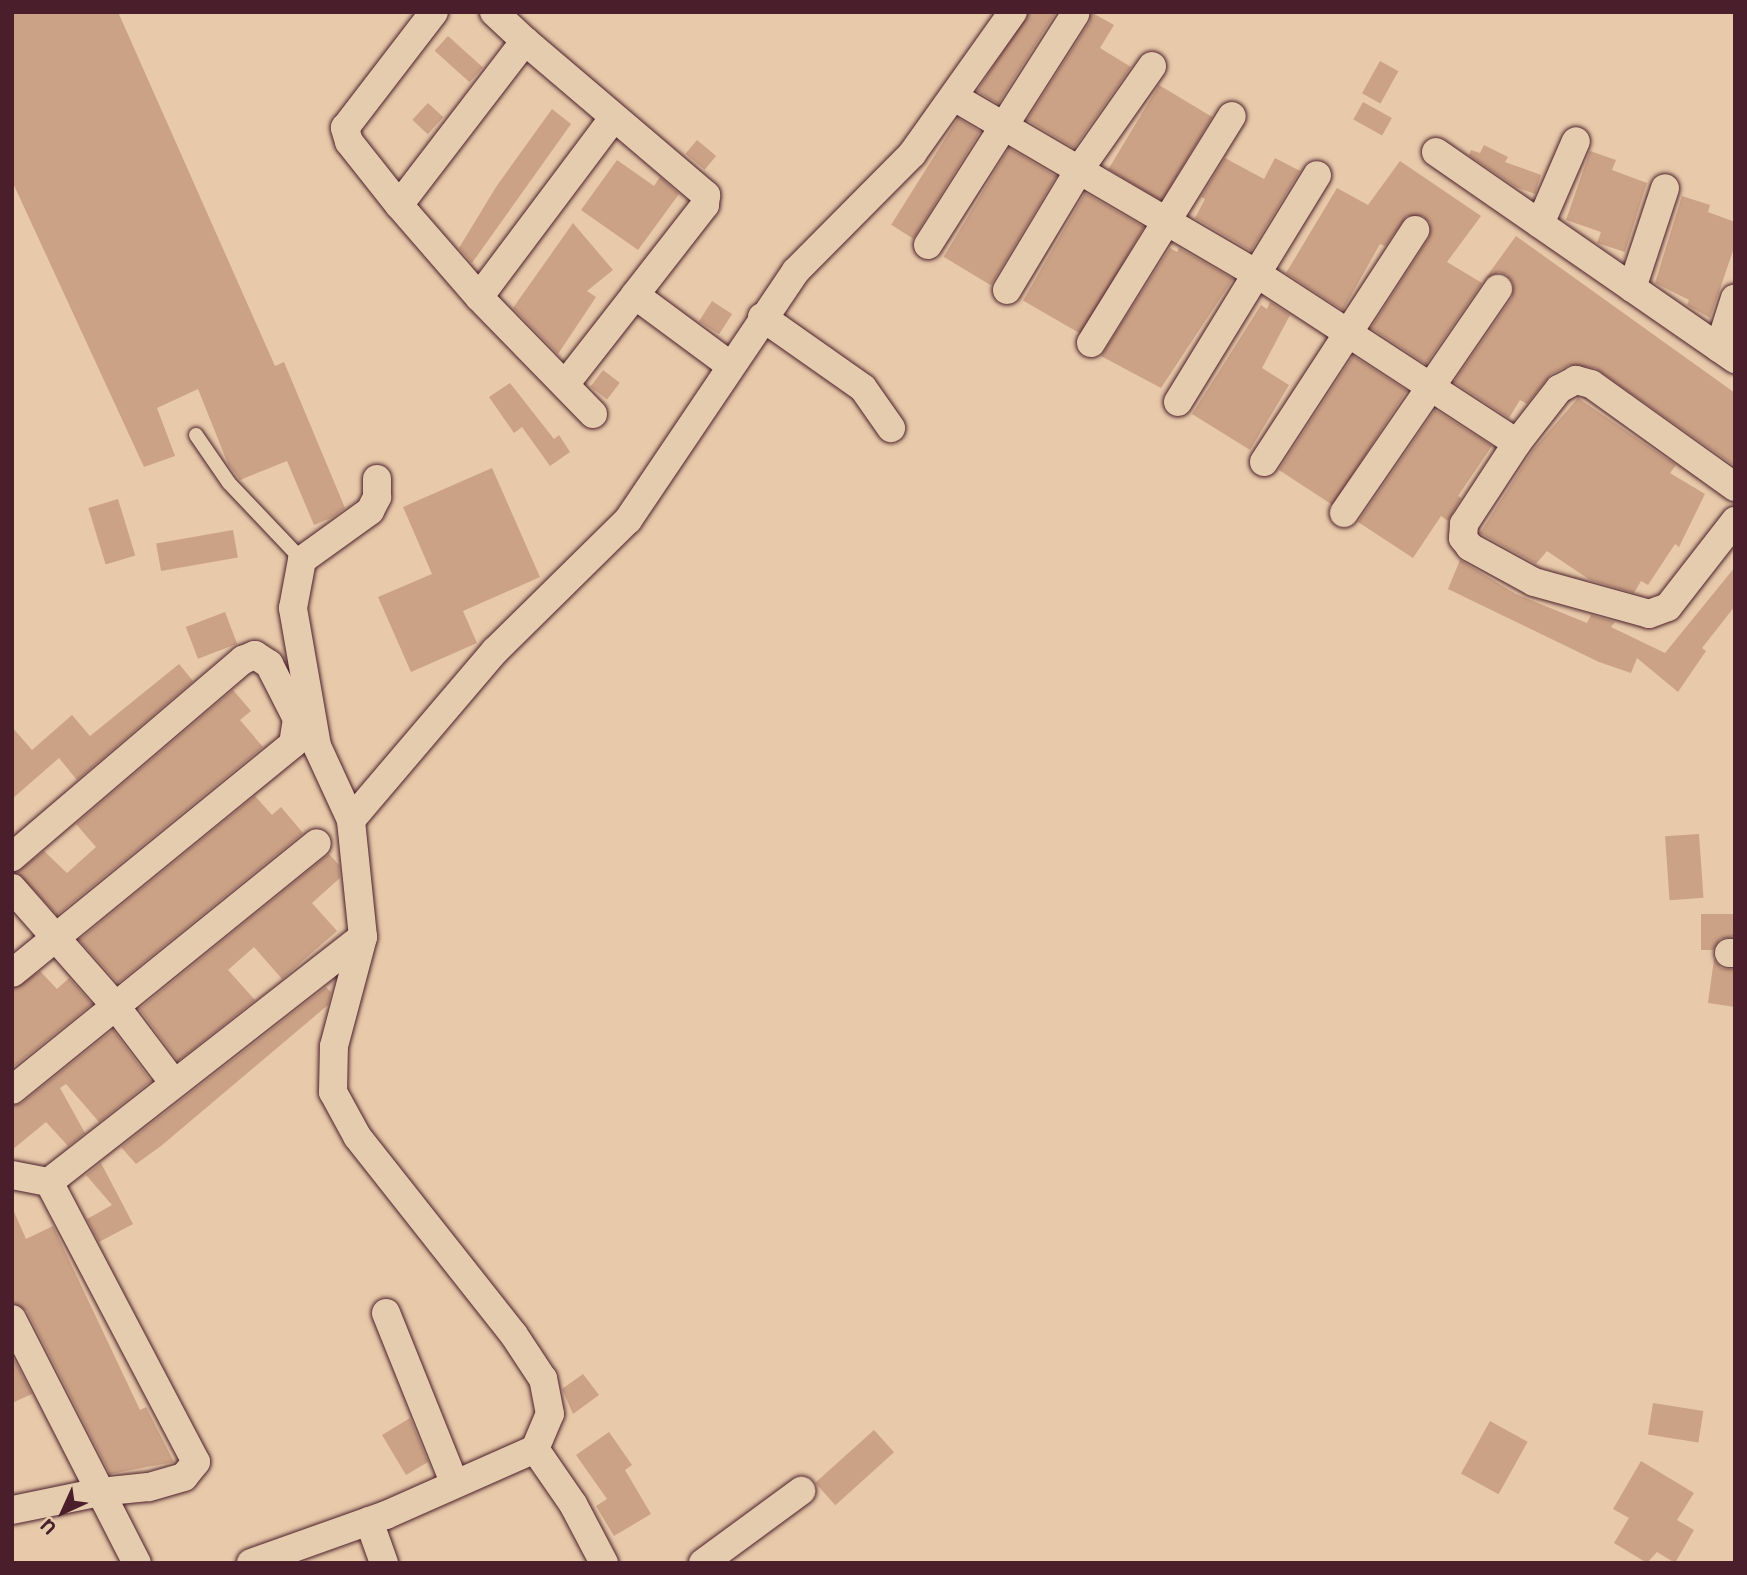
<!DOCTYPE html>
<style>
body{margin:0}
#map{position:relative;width:1747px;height:1575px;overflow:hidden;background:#e8c9a9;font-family:Mali,sans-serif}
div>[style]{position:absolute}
.building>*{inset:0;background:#cca286;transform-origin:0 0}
.roads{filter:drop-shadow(0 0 2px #4a1f2b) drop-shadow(0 0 2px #4a1f2b)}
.service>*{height:14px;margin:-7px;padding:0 7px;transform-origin:7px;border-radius:7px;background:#e6ccae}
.minor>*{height:28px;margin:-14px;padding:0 14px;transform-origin:14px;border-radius:14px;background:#e6ccae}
span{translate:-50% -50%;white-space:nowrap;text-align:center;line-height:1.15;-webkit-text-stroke:5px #e6ccae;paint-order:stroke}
.frame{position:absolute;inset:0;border:14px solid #4a1f2b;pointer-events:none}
.north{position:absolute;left:28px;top:1477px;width:70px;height:70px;-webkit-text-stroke:5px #e6ccae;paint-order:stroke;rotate:225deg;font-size:19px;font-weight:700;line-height:28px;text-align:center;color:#4a1f2b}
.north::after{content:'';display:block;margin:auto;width:24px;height:32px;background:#4a1f2b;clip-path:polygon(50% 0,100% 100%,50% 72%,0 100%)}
</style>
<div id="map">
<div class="building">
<i style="clip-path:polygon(12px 12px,118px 12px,275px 366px,284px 362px,345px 508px,333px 517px,314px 525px,287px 461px,240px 480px,228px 464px,198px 389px,157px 408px,175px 456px,144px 467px,12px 181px)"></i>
<i style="clip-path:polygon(1029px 12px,1056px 12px,998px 104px,977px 91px)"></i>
<i style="clip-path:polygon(1091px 12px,1114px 25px,1100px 48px,1131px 67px,1074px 148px,1027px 120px,1089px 23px)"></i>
<i style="left:448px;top:36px;width:47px;height:20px;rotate:42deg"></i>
<i style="left:1380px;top:61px;width:21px;height:37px;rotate:29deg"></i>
<i style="left:1159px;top:85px;width:62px;height:98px;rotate:31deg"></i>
<i style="left:1363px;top:102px;width:33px;height:20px;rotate:29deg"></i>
<i style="left:428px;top:103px;width:21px;height:23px;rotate:43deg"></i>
<i style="clip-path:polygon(552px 109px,571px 124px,472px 263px,459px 248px,496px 187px)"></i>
<i style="left:958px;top:118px;width:26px;height:126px;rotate:32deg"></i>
<i style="left:697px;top:140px;width:25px;height:18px;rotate:40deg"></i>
<i style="clip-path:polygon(1484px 145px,1508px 157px,1505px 162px,1541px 175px,1535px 194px,1516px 187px,1469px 155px,1471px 150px,1480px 153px)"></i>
<i style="left:1009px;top:148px;width:55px;height:127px;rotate:31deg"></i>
<i style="clip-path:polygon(1590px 151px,1616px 160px,1612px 170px,1647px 183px,1625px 252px,1597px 243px,1601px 232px,1566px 220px)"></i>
<i style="clip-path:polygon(1225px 158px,1264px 179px,1275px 158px,1300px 171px,1251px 251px,1195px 218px,1205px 199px,1201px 197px)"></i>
<i style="clip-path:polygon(617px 160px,654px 186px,660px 177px,679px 194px,638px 250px,581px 210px)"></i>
<i style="clip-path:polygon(1400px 161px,1481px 216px,1447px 262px,1482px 283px,1516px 236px,1735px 393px,1735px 466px,1595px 368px,1569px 365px,1551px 374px,1527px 404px,1520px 400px,1509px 418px,1454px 382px,1512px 298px,1513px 283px,1507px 275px,1499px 272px,1485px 279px,1426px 364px,1371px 328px,1429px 238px,1430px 223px,1423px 216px,1407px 216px,1385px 246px,1380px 244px,1343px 310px,1286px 273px,1337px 188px,1368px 205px)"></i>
<i style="left:1085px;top:193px;width:68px;height:124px;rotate:30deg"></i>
<i style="clip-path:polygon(1682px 196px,1710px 205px,1708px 212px,1735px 222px,1735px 245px,1710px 318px,1687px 305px,1689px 300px,1655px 283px)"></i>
<i style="clip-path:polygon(573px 223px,613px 270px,587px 291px,596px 297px,558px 354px,513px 308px)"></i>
<i style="clip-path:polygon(1170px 248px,1177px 252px,1179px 248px,1233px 279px,1161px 388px,1101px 356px)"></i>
<i style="left:712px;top:301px;width:24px;height:24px;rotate:33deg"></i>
<i style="clip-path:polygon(1270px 302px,1290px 315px,1262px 368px,1289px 385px,1250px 450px,1192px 414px,1261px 305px,1267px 309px)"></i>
<i style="left:1353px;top:356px;width:64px;height:136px;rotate:33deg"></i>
<i style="left:603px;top:370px;width:21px;height:21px;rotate:37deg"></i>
<i style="clip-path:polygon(510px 383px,554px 439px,559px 435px,570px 452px,550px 466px,522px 427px,514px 433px,489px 397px)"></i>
<i style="clip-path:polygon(1578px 398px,1676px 465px,1670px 473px,1705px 494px,1679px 547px,1675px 544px,1648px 585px,1641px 581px,1634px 593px,1590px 580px,1547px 551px,1536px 564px,1480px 533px,1533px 450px)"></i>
<i style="clip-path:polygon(1435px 410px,1492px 446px,1458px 496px,1461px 498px,1448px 521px,1441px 516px,1413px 558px,1358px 522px)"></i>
<i style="clip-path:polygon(492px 468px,540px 577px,463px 611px,477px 643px,411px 672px,378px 597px,432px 574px,403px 507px)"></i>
<i style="left:118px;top:499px;width:59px;height:31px;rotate:73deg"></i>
<i style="left:233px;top:530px;width:28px;height:78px;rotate:80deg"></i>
<i style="clip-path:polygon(1460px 560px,1516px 594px,1587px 623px,1591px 615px,1615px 622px,1611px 627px,1665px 653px,1735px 567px,1735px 606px,1702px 648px,1706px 651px,1678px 692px,1637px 658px,1631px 673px,1599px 662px,1448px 589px)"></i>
<i style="left:225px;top:612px;width:34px;height:42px;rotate:69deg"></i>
<i style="clip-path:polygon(179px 664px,193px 681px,77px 780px,59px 758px,12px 799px,12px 727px,32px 750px,72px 715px,90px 736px)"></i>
<i style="clip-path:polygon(233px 690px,251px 711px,240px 720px,263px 747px,57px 915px,17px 872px,44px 851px,67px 873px,96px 847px,76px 824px)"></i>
<i style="clip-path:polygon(255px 796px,272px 815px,281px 807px,303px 833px,118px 983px,79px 940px)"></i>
<i style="left:1699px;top:834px;width:64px;height:34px;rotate:86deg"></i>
<i style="clip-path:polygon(329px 854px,339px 865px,340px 878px,312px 903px,337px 931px,282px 979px,254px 947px,228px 970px,255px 1000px,178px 1061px,139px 1009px)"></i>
<i style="clip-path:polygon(1701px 914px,1735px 914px,1735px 936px,1720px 939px,1713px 950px,1701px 950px)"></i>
<i style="clip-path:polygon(1714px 959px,1721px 968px,1735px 970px,1735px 1007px,1708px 1003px)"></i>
<i style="clip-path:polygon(40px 971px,57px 989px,69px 978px,92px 1004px,12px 1068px,12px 989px)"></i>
<i style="clip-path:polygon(326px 987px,331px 992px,328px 1005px,161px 1146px,136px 1164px,121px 1147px)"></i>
<i style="clip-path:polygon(113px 1030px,151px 1081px,99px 1122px,66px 1084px,60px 1088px,85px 1133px,68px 1146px,46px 1122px,12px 1150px,12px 1106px,22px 1103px)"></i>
<i style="clip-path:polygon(101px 1163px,133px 1224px,99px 1242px,87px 1219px,112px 1205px,86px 1175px)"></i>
<i style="clip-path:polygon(12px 1207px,26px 1239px,53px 1226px,140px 1410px,146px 1407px,174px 1462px,110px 1474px,27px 1311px,12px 1302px)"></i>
<i style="clip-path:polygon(12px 1356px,32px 1394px,12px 1403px)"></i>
<i style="clip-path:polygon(583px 1374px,599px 1395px,573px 1414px,562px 1389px)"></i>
<i style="left:1653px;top:1403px;width:51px;height:32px;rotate:9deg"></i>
<i style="clip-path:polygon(410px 1418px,428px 1462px,406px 1475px,382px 1435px)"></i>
<i style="left:1490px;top:1421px;width:43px;height:60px;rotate:29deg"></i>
<i style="left:874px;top:1430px;width:30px;height:79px;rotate:48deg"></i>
<i style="clip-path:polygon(609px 1432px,632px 1465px,625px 1470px,651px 1514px,614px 1536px,596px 1506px,607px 1499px,576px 1455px)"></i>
<i style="clip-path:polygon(1641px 1461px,1694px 1493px,1677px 1520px,1694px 1530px,1675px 1563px,1657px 1552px,1647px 1563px,1614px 1543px,1629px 1518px,1613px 1509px)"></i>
</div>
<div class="roads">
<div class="service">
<i style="left:196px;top:435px;width:58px;rotate:55.5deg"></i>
<i style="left:229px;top:483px;width:106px;rotate:46.5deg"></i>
</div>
<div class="minor">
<i style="left:494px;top:12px;width:42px;rotate:43.1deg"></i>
<i style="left:954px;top:97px;width:353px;rotate:30.3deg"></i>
<i style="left:1259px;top:275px;width:308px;rotate:33.1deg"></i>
<i style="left:1436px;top:152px;width:364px;rotate:34.7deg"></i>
<i style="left:399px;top:205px;width:80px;rotate:-128.4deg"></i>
<i style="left:349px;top:142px;width:15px;rotate:-106deg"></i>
<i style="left:345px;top:128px;width:146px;rotate:-52.5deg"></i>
<i style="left:1540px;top:224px;width:90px;rotate:-66.6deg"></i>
<i style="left:928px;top:245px;width:274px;rotate:-57.5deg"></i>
<i style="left:1632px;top:288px;width:105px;rotate:-71.7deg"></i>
<i style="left:1007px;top:290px;width:140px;rotate:-59deg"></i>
<i style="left:1079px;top:170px;width:127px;rotate:-54.9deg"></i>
<i style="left:479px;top:297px;width:221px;rotate:-53.1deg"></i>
<i style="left:762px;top:317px;width:123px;rotate:35.1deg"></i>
<i style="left:863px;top:388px;width:49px;rotate:55deg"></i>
<i style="left:1091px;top:343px;width:267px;rotate:-58.2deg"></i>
<i style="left:1719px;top:348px;width:52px;rotate:-72.3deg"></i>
<i style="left:567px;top:382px;width:110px;rotate:-52deg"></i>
<i style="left:635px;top:295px;width:119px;rotate:36.5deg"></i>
<i style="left:1178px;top:402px;width:266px;rotate:-58.5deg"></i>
<i style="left:593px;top:414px;width:163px;rotate:-134.3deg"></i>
<i style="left:479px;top:297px;width:122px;rotate:-131deg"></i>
<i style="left:399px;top:205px;width:207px;rotate:-52.5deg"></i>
<i style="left:525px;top:41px;width:238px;rotate:40.4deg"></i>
<i style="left:706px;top:195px;width:10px;rotate:96deg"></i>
<i style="left:705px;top:205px;width:114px;rotate:127.9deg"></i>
<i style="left:1264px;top:462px;width:277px;rotate:-56.9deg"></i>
<i style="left:1735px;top:487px;width:177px;rotate:-144.4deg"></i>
<i style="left:1591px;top:384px;width:16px;rotate:-165deg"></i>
<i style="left:1576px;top:380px;width:19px;rotate:152deg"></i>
<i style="left:1559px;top:389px;width:68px;rotate:127.9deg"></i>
<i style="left:1517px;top:443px;width:97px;rotate:123.2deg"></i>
<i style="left:1464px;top:524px;width:14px;rotate:94deg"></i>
<i style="left:1463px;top:538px;width:11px;rotate:52deg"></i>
<i style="left:1470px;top:547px;width:73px;rotate:28.7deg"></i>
<i style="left:1534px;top:582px;width:119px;rotate:15.5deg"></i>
<i style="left:1649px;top:614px;width:20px;rotate:-20deg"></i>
<i style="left:1668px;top:607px;width:109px;rotate:-52.1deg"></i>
<i style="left:1344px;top:513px;width:272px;rotate:-55.5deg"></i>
<i style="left:351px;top:820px;width:81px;rotate:-114.7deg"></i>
<i style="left:317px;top:746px;width:140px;rotate:-99.9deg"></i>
<i style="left:293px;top:608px;width:49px;rotate:-79.4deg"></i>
<i style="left:302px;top:560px;width:84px;rotate:-35.8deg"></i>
<i style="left:370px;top:511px;width:16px;rotate:-63deg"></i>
<i style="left:377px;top:497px;width:18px;rotate:-90deg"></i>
<i style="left:12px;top:857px;width:304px;rotate:-40.5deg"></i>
<i style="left:243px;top:660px;width:13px;rotate:-23deg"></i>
<i style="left:255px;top:655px;width:17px;rotate:33deg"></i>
<i style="left:269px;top:664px;width:62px;rotate:63deg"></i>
<i style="left:297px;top:719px;width:25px;rotate:99deg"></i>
<i style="left:293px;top:744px;width:362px;rotate:140.8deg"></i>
<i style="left:12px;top:888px;width:154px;rotate:48.7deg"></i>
<i style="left:114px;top:1004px;width:98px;rotate:52.9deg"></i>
<i style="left:1729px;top:953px;width:6px"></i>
<i style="left:12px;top:1090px;width:392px;rotate:-39deg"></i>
<i style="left:12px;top:1175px;width:38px;rotate:11deg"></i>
<i style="left:49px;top:1182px;width:316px;rotate:62.3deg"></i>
<i style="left:196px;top:1462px;width:19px;rotate:129deg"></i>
<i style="left:184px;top:1477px;width:37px;rotate:164deg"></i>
<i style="left:148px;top:1487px;width:48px;rotate:174.1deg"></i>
<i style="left:100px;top:1492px;width:90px;rotate:168.4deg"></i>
<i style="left:49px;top:1182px;width:398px;rotate:-38deg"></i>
<i style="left:386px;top:1313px;width:182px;rotate:68.1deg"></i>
<i style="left:12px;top:1319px;width:274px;rotate:62.9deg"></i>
<i style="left:535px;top:1449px;width:67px;rotate:55.4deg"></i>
<i style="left:573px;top:1504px;width:67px;rotate:62.3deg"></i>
<i style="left:369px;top:1521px;width:45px;rotate:70.3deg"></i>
<i style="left:251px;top:1563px;width:143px;rotate:-19.6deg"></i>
<i style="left:386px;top:1515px;width:163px;rotate:-23.9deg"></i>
<i style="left:535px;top:1449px;width:38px;rotate:-67deg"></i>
<i style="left:550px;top:1414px;width:36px;rotate:-101deg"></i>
<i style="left:543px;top:1379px;width:53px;rotate:-123.4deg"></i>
<i style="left:514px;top:1335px;width:253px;rotate:-128.3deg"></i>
<i style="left:357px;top:1136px;width:50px;rotate:-118.6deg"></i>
<i style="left:333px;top:1092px;width:46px;rotate:-88.8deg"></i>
<i style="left:334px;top:1046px;width:113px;rotate:-75.1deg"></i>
<i style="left:363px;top:937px;width:118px;rotate:-95.9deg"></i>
<i style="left:351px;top:820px;width:222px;rotate:-49.6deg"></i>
<i style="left:495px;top:651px;width:187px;rotate:-44.6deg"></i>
<i style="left:628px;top:520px;width:300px;rotate:-56deg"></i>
<i style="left:796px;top:271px;width:165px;rotate:-45.2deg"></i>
<i style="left:912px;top:154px;width:174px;rotate:-54.6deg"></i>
<i style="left:703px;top:1563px;width:122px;rotate:-36.3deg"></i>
</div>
</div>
<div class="frame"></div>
<div class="north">U</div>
</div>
